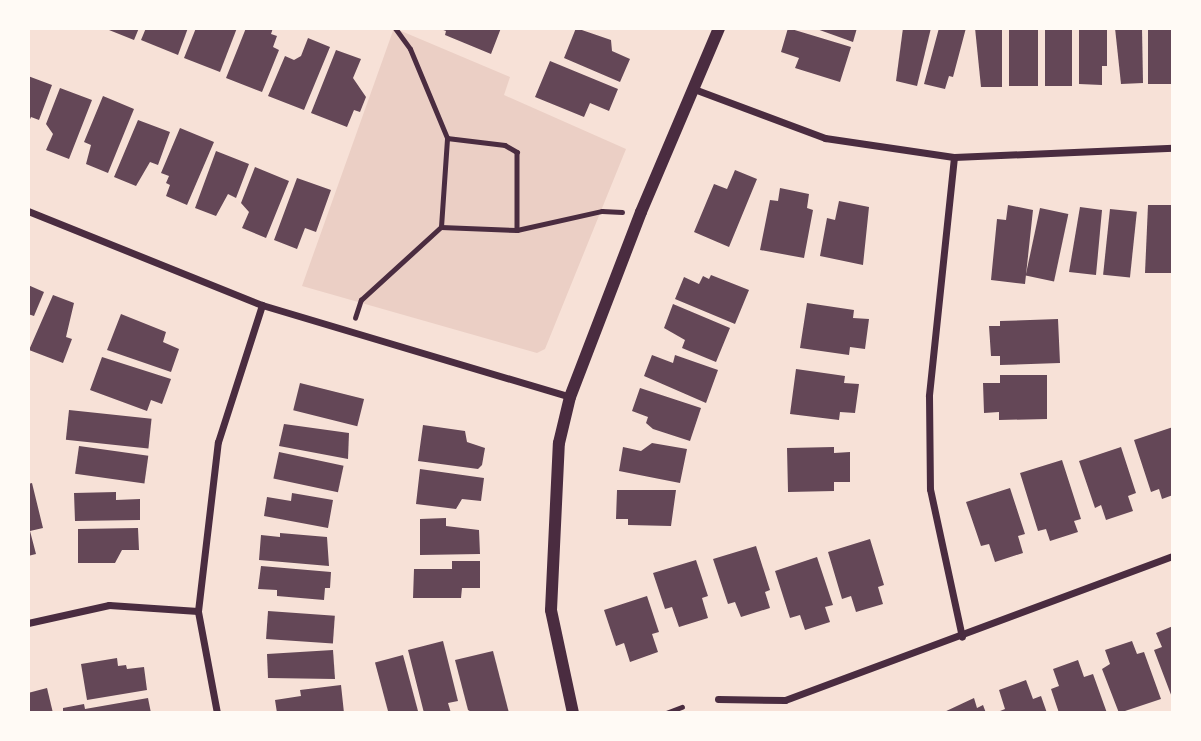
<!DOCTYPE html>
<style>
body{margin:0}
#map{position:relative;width:1201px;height:741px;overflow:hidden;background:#f7e1d7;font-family:"Source Sans 3",sans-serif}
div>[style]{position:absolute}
.green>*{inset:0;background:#ebcfc5}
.building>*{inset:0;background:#644757;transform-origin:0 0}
.path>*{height:4.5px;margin:-2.25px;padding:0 2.25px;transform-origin:2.25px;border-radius:2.25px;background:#4a2c40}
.minor>*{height:7px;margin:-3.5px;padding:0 3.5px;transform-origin:3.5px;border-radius:3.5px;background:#4a2c40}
.tertiary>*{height:12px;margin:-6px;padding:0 6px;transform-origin:6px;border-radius:6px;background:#4a2c40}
span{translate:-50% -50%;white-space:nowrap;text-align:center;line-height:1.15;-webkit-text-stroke:5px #fffaf5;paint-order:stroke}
.frame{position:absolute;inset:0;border:30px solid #fffaf5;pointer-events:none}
</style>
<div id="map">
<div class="green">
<i style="clip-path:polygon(394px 28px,510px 77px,504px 95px,626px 149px,545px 349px,537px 353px,302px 286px)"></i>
</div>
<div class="building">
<i style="clip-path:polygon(104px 28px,139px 28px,134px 40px)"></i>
<i style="clip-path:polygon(146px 28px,188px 28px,178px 55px,141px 40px)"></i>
<i style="clip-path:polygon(196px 28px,237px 28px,220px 72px,184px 58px)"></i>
<i style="clip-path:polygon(246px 28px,273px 28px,271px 34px,277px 36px,273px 47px,279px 50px,262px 92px,226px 78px)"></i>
<i style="clip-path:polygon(438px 28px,501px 28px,491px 54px,445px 35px,446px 31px)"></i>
<i style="clip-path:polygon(576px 28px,611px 40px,612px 51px,630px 59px,620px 82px,564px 58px)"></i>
<i style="clip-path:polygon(788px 28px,851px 47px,840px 82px,795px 68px,799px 58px,781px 52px)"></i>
<i style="clip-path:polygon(814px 28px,857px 28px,853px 42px)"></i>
<i style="clip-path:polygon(903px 28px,931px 28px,917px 86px,896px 81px)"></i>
<i style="clip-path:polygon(939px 28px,966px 28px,953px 77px,949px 76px,945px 89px,924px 84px)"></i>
<i style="clip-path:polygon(975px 28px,1002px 28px,1002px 87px,981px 87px)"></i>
<i style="left:1009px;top:28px;width:29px;height:58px"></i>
<i style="left:1045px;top:28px;width:27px;height:58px"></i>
<i style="clip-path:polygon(1079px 28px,1107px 28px,1107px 66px,1102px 66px,1102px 85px,1079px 84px)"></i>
<i style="clip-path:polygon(1115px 28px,1142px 28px,1143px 83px,1121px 84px)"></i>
<i style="left:1148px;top:28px;width:25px;height:56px"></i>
<i style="clip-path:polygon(308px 38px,330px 47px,304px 110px,268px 96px,285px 56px,294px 60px,301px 56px)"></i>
<i style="clip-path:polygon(336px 50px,361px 59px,353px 78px,366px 97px,360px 112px,354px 110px,347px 127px,311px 113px)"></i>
<i style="clip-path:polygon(550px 61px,618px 89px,609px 111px,590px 103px,584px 117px,535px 97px)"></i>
<i style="clip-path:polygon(28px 76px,52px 85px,39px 120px,31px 117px,28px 124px)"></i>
<i style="clip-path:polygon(60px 88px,92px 100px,69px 159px,46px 150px,53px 134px,46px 124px)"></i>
<i style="clip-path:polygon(103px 96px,134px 109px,108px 173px,86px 164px,91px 145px,84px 142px)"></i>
<i style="clip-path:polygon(138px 120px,170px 132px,158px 165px,150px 162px,136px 186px,114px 177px)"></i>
<i style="clip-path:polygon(180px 128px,214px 142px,187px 205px,166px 196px,170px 185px,166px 183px,169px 176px,161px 173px)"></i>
<i style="clip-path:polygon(216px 151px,249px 164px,236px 198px,228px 194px,216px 216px,195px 208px)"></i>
<i style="clip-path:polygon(255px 167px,289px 181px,266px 238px,242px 228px,249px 212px,241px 203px)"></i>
<i style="clip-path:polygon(735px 170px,757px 179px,729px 247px,694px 232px,714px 184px,727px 189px)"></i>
<i style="clip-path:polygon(297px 178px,331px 190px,316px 232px,305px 228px,297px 249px,274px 240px)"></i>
<i style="clip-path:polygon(780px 188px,809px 194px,807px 208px,813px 210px,804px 258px,760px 250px,770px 200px,778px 201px)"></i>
<i style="clip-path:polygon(839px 201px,869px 207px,863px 265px,820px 256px,827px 218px,835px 220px)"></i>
<i style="clip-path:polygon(1008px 205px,1033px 210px,1025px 284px,991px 280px,997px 219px,1006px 220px)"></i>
<i style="clip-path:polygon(1148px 205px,1171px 205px,1173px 273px,1145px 273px)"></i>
<i style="clip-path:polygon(1080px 207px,1102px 210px,1096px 275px,1069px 272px)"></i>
<i style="left:1040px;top:208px;width:29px;height:69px;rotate:12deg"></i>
<i style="left:1110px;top:209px;width:27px;height:66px;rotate:6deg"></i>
<i style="clip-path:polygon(711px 275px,749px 290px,735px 324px,675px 299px,684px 277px,699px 284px,703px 276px,709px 279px)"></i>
<i style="clip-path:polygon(28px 285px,44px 292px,34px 316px,28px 314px)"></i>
<i style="clip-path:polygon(53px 295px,74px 303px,66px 337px,72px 339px,63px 363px,29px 350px)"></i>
<i style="clip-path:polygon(807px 303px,854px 310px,853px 318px,869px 319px,865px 349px,850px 347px,849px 355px,800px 348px)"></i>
<i style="clip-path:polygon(673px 304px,730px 328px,716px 362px,682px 348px,685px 340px,664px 328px)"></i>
<i style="clip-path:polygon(121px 314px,166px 332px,163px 342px,179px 349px,171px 372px,107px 350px)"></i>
<i style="clip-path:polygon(1058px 319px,1060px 363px,1000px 365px,1000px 356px,991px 356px,989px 326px,1000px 326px,1000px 321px)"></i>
<i style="clip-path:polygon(652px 355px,673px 363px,675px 355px,718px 370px,706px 403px,644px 376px)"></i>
<i style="clip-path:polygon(102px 357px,171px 379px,162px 404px,151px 400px,147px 411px,90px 390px)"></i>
<i style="clip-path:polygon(796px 369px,845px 376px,844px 383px,859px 384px,855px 413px,840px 412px,839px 420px,790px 414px)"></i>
<i style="clip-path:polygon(1000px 375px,1047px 375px,1047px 419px,999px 420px,999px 412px,984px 413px,983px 383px,1000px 383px)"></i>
<i style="left:300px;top:383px;width:66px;height:28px;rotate:14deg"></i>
<i style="clip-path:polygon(640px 388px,701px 408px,690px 441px,653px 429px,646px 423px,648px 417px,632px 411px)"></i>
<i style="left:69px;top:410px;width:83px;height:30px;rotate:6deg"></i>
<i style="clip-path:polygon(284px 424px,349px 433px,348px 459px,279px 446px)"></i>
<i style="clip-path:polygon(423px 425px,465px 431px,467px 442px,485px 448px,482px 465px,478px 469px,418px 461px)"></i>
<i style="clip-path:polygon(1173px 427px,1173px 495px,1162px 499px,1159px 489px,1151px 492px,1134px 440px)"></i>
<i style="clip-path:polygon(652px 443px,687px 449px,680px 483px,619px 471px,623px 447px,641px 451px)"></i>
<i style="left:79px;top:446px;width:70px;height:28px;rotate:8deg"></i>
<i style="clip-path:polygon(834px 447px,834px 453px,850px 452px,850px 482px,834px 482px,834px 491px,788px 492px,787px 448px)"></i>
<i style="clip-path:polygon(1121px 447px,1136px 493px,1128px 496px,1133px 511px,1106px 520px,1101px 505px,1095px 508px,1079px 461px)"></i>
<i style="left:279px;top:452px;width:66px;height:27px;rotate:12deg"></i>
<i style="clip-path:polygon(1062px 460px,1081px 519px,1074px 521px,1078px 532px,1050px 541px,1046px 529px,1038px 531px,1020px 473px)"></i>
<i style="clip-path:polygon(420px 469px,484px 478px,481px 501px,462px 499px,456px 509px,416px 504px)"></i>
<i style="clip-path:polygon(32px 483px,43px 528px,30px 531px,36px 554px,28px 556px,28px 484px)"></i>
<i style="clip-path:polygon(1010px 488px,1025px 534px,1018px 536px,1023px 553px,995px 562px,989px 544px,981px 546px,966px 502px)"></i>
<i style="clip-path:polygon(617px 490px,676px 490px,671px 526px,628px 525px,628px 519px,616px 519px)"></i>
<i style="clip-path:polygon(116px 492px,116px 500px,140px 499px,140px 520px,75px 521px,74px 493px)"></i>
<i style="clip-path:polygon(292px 493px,333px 500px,328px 528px,264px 516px,267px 497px,291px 501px)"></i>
<i style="clip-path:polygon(446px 518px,446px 526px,479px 530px,480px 554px,420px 555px,420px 519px)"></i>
<i style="clip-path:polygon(138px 528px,139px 550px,122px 550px,115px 563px,78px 563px,78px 529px)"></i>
<i style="clip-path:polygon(280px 533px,327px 537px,329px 566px,259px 560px,261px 535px,280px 537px)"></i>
<i style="clip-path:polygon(870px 539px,884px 585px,878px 587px,883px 604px,856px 612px,851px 596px,842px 599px,828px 552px)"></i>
<i style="clip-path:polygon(756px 546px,770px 590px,765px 592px,770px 608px,741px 617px,735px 602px,728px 604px,713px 559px)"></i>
<i style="clip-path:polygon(817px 557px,833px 605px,825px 607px,830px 622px,805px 630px,800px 615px,790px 618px,775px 571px)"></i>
<i style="clip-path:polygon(696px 560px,708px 596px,702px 598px,708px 618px,679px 627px,672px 607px,665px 609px,653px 573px)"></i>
<i style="clip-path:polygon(452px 561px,480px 561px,480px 588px,462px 588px,461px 598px,413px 598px,414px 569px,452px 569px)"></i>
<i style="clip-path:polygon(261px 566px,331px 572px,330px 588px,325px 588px,324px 600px,277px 596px,277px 590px,258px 589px)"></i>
<i style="clip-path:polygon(647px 596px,659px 632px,652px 634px,658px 652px,630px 662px,624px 643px,616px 646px,604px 610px)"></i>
<i style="left:268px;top:611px;width:67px;height:28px;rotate:4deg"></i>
<i style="clip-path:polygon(1173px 626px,1173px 700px,1154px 650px,1162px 647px,1156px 633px)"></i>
<i style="clip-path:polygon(443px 641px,458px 701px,448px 703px,451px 713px,424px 713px,408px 650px)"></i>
<i style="clip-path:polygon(1132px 641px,1137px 654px,1144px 652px,1161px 699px,1119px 713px,1102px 669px,1110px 664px,1105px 650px)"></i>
<i style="clip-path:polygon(333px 650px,335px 679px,268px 678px,267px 654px)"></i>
<i style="clip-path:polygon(493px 651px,509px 713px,473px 713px,468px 710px,455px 660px)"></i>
<i style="left:403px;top:655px;width:60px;height:29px;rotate:75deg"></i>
<i style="clip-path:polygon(117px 658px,118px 666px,126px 665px,127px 669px,144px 667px,147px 690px,87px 700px,81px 664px)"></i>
<i style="clip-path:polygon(1078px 660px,1084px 677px,1093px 674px,1107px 713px,1059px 713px,1051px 689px,1059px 686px,1053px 669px)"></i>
<i style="clip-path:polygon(1026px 680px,1033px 699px,1041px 696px,1047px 713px,995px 713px,1005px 709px,999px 690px)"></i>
<i style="clip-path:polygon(341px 685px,344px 713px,277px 713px,275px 700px,301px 696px,300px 690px)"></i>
<i style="clip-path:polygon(47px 688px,53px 713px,28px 713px,28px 693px)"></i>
<i style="clip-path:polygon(148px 698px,151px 713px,63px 713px,63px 708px,84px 704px,85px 709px)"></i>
<i style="clip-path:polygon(974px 698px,977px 708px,983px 705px,986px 713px,942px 713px)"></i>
</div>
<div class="path">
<i style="left:447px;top:138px;width:58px;rotate:6.9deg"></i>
<i style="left:505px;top:145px;width:14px;rotate:30deg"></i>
<i style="left:517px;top:152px;width:78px;rotate:90deg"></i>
<i style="left:517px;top:230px;width:87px;rotate:-12.6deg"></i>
<i style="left:602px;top:211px;width:20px;rotate:3deg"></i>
<i style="left:441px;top:227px;width:76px;rotate:2.3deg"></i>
<i style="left:355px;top:318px;width:19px;rotate:-72deg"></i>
<i style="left:361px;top:300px;width:108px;rotate:-42.4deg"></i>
<i style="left:441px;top:227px;width:89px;rotate:-86.1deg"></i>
<i style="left:447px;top:138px;width:96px;rotate:-112.6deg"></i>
<i style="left:410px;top:49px;width:26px;rotate:-126deg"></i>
<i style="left:666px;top:713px;width:17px;rotate:-21deg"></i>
</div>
<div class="minor">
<i style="left:694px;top:89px;width:140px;rotate:20.5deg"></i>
<i style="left:825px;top:138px;width:130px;rotate:8.4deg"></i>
<i style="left:954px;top:157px;width:219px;rotate:-2.4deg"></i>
<i style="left:954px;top:157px;width:240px;rotate:96deg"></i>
<i style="left:929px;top:396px;width:93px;rotate:89.4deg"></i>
<i style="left:930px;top:489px;width:151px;rotate:77.8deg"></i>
<i style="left:28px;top:211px;width:252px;rotate:21.9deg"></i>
<i style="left:262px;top:305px;width:321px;rotate:16.6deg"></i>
<i style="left:28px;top:623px;width:83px;rotate:-12.5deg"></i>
<i style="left:109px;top:605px;width:89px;rotate:3.9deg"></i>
<i style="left:718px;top:699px;width:67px;rotate:0.9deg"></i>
<i style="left:785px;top:700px;width:414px;rotate:-20.4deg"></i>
<i style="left:217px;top:713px;width:104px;rotate:-100.6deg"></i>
<i style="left:198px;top:611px;width:170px;rotate:-83.3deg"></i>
<i style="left:218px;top:442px;width:144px;rotate:-72.2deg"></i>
</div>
<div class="tertiary">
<i style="left:573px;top:713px;width:105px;rotate:-102.1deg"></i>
<i style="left:551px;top:610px;width:167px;rotate:-87.3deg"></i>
<i style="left:559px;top:443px;width:47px;rotate:-76.6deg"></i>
<i style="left:570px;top:397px;width:198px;rotate:-69deg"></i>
<i style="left:641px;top:212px;width:200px;rotate:-67deg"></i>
</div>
<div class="frame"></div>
</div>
